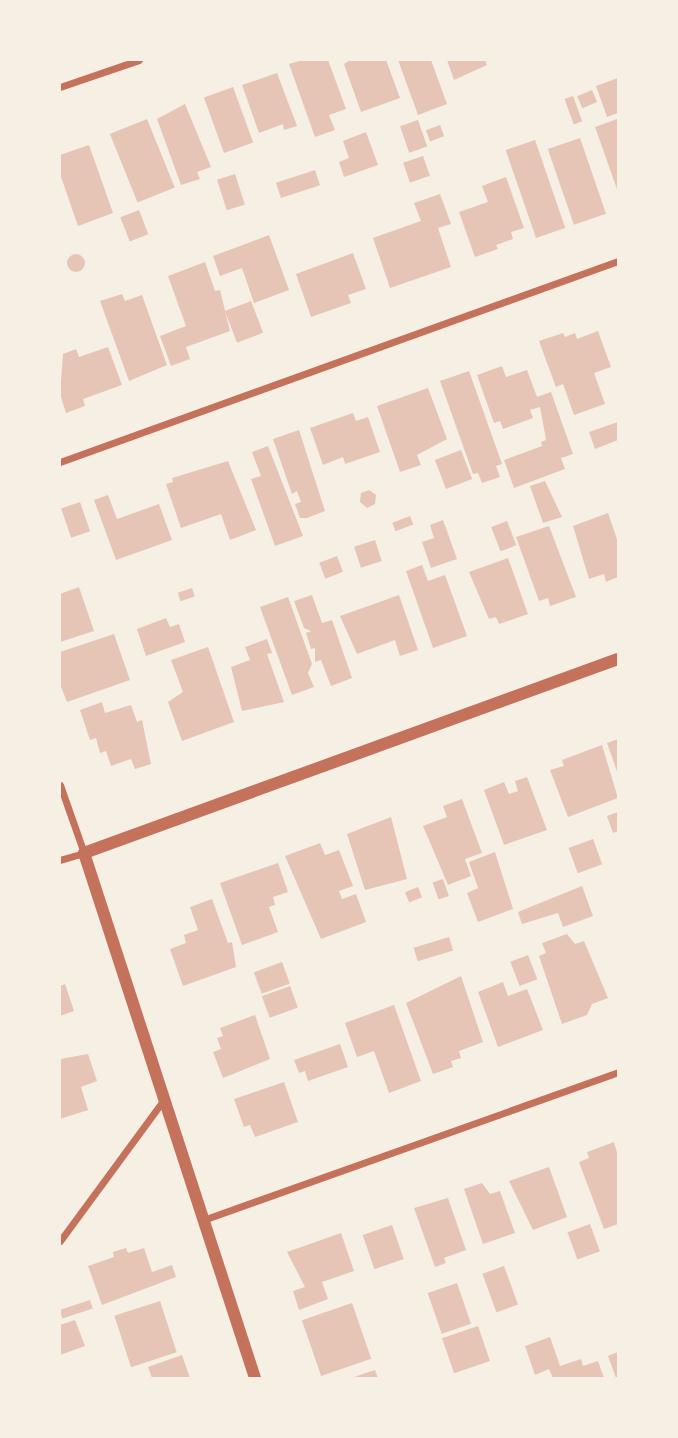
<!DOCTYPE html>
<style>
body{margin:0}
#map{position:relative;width:678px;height:1438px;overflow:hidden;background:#f6efe4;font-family:"PT Sans Narrow",sans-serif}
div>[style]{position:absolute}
.building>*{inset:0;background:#e6c5b7;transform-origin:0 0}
.round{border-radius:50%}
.minor>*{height:7px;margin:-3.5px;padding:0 3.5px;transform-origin:3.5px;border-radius:3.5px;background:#c5725c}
.tertiary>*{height:12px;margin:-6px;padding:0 6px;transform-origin:6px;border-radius:6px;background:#c5725c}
span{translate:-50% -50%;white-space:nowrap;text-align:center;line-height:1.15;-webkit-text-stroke:6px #f6efe4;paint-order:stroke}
.frame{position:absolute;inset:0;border:61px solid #f6efe4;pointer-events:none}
</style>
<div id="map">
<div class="building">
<i style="clip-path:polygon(303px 60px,328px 60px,346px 109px,329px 115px,335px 130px,315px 137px,289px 64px)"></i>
<i style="clip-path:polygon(350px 60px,386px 60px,400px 98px,361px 112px,344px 64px)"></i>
<i style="clip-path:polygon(398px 60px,431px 60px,447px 104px,418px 115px)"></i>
<i style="clip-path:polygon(447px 60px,485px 60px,487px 65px,454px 80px)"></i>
<i style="clip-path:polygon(277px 73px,297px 126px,284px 130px,283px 124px,259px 133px,242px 85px)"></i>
<i style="clip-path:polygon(618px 78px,618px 113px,607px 117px,596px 86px)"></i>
<i style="left:233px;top:87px;width:59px;height:31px;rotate:70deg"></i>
<i style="left:592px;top:90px;width:13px;height:16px;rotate:67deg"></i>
<i style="left:573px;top:96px;width:27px;height:9px;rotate:70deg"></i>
<i style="clip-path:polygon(185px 104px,211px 167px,197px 172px,200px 179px,181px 185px,157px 119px)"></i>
<i style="left:147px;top:119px;width:74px;height:40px;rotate:68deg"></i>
<i style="clip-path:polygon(617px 119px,618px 122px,618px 192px,595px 127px)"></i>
<i style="left:418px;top:120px;width:28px;height:19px;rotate:71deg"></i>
<i style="left:440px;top:125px;width:12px;height:15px;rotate:70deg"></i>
<i style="clip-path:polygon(366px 132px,378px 165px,344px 177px,339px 162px,349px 158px,343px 141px)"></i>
<i style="left:580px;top:138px;width:80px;height:34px;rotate:71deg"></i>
<i style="left:535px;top:140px;width:93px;height:31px;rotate:71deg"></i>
<i style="clip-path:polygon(89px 145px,113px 213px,78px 226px,60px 174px,60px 155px)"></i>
<i style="left:423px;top:156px;width:21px;height:21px;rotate:71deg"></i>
<i style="left:315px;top:170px;width:16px;height:41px;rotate:72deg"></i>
<i style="left:235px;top:174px;width:32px;height:19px;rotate:72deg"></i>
<i style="clip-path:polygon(506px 177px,524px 228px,511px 232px,513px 239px,496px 245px,498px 249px,475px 257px,459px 212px,488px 202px,482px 186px)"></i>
<i style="clip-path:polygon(440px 194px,451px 224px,438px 228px,451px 267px,390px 288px,373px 238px,421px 221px,414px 203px)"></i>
<i style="left:139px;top:210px;width:26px;height:20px;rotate:69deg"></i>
<i style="clip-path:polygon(269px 235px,289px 290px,254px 303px,242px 268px,220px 276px,213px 256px)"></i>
<i style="clip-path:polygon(353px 253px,366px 289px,348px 295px,351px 303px,311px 317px,296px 274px)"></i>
<i class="round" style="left:67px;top:254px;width:18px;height:18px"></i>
<i style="clip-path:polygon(205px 262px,215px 291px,220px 290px,230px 331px,186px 347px,190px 359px,171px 366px,160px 336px,186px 326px,168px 276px)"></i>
<i style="clip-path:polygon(122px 294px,125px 301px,142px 295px,167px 365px,129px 381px,100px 301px)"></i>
<i style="left:251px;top:301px;width:34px;height:28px;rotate:69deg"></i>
<i style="clip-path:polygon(598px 331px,611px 367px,594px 373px,605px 404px,574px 415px,563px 384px,556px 387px,539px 341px,563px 333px,565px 337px,575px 333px,577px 339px)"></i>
<i style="clip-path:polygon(108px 347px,122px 385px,83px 399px,85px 406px,66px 413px,60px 394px,63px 354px,76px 349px,79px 357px)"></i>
<i style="clip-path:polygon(502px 366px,506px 377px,527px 370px,537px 397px,551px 392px,573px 454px,561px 458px,565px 469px,514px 488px,504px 460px,542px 446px,541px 442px,546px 440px,540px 407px,530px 410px,533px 418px,503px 429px,500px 421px,494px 423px,477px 375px)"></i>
<i style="clip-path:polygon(469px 371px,502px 464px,496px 466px,500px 477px,482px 483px,478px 473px,473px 474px,440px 381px)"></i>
<i style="clip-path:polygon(428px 388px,447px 439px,417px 455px,421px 465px,400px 472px,377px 406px)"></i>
<i style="clip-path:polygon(353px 413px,356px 421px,368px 417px,380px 452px,345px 464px,343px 457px,323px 465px,310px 428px)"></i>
<i style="clip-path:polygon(618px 422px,618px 440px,595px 449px,589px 432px)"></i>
<i style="clip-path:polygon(299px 430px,325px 511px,307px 518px,300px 518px,295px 504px,301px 502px,297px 491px,292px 494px,273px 439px)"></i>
<i style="clip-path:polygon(268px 446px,303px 536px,275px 546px,251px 479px,261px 476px,252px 452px)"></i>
<i style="left:461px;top:450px;width:31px;height:28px;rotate:69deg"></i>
<i style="clip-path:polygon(228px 461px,256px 530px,230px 540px,221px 514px,181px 528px,166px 484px,173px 482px,172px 478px)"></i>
<i style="clip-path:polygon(545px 481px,562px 517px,543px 523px,530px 486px)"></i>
<i style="clip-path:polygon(369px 490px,376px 495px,375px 504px,367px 508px,360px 502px,361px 493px)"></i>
<i style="clip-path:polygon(108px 495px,117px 519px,159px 504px,172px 540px,116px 560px,94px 500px)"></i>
<i style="left:80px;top:502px;width:31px;height:20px;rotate:71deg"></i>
<i style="clip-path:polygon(608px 513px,618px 542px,618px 577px,606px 582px,604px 574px,589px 579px,573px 526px)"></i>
<i style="left:410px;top:516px;width:9px;height:19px;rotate:69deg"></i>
<i style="clip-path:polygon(443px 520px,457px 559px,431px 568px,422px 542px,434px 538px,430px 525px)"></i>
<i style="left:507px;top:521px;width:26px;height:17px;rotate:69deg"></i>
<i style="clip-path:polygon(549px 526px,576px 597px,550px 606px,548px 598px,539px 601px,516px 537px)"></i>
<i style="left:375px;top:540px;width:22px;height:22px;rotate:72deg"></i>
<i style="left:337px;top:556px;width:17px;height:19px;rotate:69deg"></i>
<i style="clip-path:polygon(508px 558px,528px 614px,499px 624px,496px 617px,489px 619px,469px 572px)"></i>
<i style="clip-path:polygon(422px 565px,428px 581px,445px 575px,467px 636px,433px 648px,406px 571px)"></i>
<i style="clip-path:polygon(79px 587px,94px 631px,60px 642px,60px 594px)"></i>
<i style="left:192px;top:588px;width:9px;height:15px;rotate:72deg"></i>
<i style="clip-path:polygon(312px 595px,322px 623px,332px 620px,352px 678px,331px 686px,321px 660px,315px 662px,315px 648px,311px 649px,306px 633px,311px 631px,304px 628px,294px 601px)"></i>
<i style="clip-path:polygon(399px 595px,418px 650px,400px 656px,395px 640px,357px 654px,340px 616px)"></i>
<i style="clip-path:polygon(288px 597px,312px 664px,308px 673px,314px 687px,292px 695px,260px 607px)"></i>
<i style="clip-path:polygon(166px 618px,170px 627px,179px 624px,185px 642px,146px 656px,137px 629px)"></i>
<i style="clip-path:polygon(114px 634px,130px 680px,67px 702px,60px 684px,60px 652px)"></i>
<i style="clip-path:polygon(267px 639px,272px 653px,267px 654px,284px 702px,242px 711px,231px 667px,250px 660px,245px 647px)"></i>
<i style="clip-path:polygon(208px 647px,234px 722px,182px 741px,168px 702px,183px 692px,171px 660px)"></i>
<i style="clip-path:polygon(102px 702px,105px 713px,131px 705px,137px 722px,142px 720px,151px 764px,135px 769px,131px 759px,111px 766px,106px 751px,100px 753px,96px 738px,90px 740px,80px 710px)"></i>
<i style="clip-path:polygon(618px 739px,618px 774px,607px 743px)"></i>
<i style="clip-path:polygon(602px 745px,618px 798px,568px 817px,550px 770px,564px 766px,562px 760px)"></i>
<i style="clip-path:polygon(527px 777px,547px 830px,504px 845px,484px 790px,504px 782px,509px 794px,518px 791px,515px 781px)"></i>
<i style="clip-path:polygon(462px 799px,482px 853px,465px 859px,471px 876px,448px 885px,423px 826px,447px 817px,443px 806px)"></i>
<i style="clip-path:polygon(618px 812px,618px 831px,613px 833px,607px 816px)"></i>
<i style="clip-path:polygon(391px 817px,407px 879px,365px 890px,347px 834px)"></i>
<i style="left:593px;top:839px;width:27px;height:26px;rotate:70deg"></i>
<i style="clip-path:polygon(320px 843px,325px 855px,339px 850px,353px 886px,339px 891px,342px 899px,356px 894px,366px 922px,321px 939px,285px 856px)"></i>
<i style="clip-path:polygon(495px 852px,513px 909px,478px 922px,467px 893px,478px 888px,469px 862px)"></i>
<i style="clip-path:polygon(278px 863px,288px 892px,273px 897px,275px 905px,269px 907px,278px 932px,242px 945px,220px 883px)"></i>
<i style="left:443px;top:879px;width:18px;height:11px;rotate:71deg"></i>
<i style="clip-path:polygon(582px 886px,593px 916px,563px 927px,558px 913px,522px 924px,518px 912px)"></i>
<i style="left:418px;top:887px;width:11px;height:14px;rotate:68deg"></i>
<i style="clip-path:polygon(212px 899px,228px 943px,232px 942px,236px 967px,183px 986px,170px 949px,186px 943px,184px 935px,198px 930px,190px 907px)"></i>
<i style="clip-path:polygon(567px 934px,575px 944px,584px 941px,608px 998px,592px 1004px,587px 1015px,562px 1024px,539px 956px,546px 953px,542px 943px)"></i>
<i style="left:449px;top:937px;width:14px;height:37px;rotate:73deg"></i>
<i style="left:528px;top:955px;width:26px;height:19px;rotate:69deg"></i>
<i style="left:282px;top:962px;width:23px;height:30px;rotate:70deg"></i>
<i style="clip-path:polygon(461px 976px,483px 1042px,459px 1051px,461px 1058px,451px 1061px,453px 1067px,433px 1074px,406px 1003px)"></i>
<i style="clip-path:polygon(503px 982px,508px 996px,527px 989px,543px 1030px,498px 1047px,478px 992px)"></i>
<i style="clip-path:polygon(65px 984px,74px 1011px,60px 1016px,60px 986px)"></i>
<i style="left:290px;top:986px;width:23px;height:30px;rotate:70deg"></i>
<i style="clip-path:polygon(394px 1005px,421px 1081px,389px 1093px,374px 1051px,357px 1057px,345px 1023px)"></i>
<i style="clip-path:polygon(255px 1015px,270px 1059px,223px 1078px,213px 1052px,221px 1049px,217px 1038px,223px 1036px,220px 1028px)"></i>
<i style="clip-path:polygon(340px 1044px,348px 1067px,308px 1081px,305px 1071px,299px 1073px,294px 1060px)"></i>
<i style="clip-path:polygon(88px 1054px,97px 1081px,81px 1087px,88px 1110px,60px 1119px,60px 1059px)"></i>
<i style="clip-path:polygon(284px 1082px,298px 1122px,255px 1137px,250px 1125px,244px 1127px,234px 1099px)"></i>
<i style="clip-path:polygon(614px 1142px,618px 1156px,618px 1224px,604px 1229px,579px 1162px,589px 1158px,587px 1152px)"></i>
<i style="clip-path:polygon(549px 1167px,567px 1217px,533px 1230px,509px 1181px)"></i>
<i style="clip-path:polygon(482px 1183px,490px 1194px,500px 1191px,515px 1233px,483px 1244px,464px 1189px)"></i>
<i style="clip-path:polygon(448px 1198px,466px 1250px,444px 1258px,446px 1263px,435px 1267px,414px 1208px)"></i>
<i style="left:590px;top:1224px;width:29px;height:24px;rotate:70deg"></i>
<i style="left:392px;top:1225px;width:36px;height:31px;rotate:71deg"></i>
<i style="clip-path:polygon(341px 1233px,354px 1271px,322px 1282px,328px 1299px,299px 1310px,293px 1291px,305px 1287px,287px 1252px)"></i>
<i style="clip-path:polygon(126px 1248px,128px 1253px,144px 1248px,152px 1272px,172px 1265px,176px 1277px,102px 1305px,88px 1266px,114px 1257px,113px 1252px)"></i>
<i style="left:504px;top:1266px;width:41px;height:23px;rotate:70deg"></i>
<i style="left:457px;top:1283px;width:43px;height:31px;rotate:71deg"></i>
<i style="left:90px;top:1300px;width:9px;height:32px;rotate:72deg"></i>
<i style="left:160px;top:1301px;width:54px;height:48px;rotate:72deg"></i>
<i style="left:352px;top:1303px;width:59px;height:53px;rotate:71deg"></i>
<i style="clip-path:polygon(75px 1320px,85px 1346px,60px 1355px,60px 1325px)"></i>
<i style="left:478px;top:1326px;width:37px;height:38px;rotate:71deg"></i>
<i style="clip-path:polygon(550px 1337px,560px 1366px,581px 1359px,583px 1366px,598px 1361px,604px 1378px,553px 1378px,549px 1369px,535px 1375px,525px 1346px)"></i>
<i style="clip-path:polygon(618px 1352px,618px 1378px,616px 1378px,608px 1356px)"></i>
<i style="clip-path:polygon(182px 1355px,190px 1378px,152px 1378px,148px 1367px)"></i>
<i style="clip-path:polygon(375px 1370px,378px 1378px,351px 1378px)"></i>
</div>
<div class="minor">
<i style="left:60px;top:87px;width:83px;rotate:-18.9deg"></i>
<i style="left:60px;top:462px;width:593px;rotate:-19.81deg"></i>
<i style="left:60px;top:785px;width:72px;rotate:70.6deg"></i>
<i style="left:84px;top:853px;width:25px;rotate:164deg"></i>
<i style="left:203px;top:1220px;width:441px;rotate:-19.6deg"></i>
<i style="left:60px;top:1241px;width:174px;rotate:-53.7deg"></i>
</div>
<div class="tertiary">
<i style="left:255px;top:1378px;width:552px;rotate:-108.04deg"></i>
<i style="left:84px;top:853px;width:568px;rotate:-19.97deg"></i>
</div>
<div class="frame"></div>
</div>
